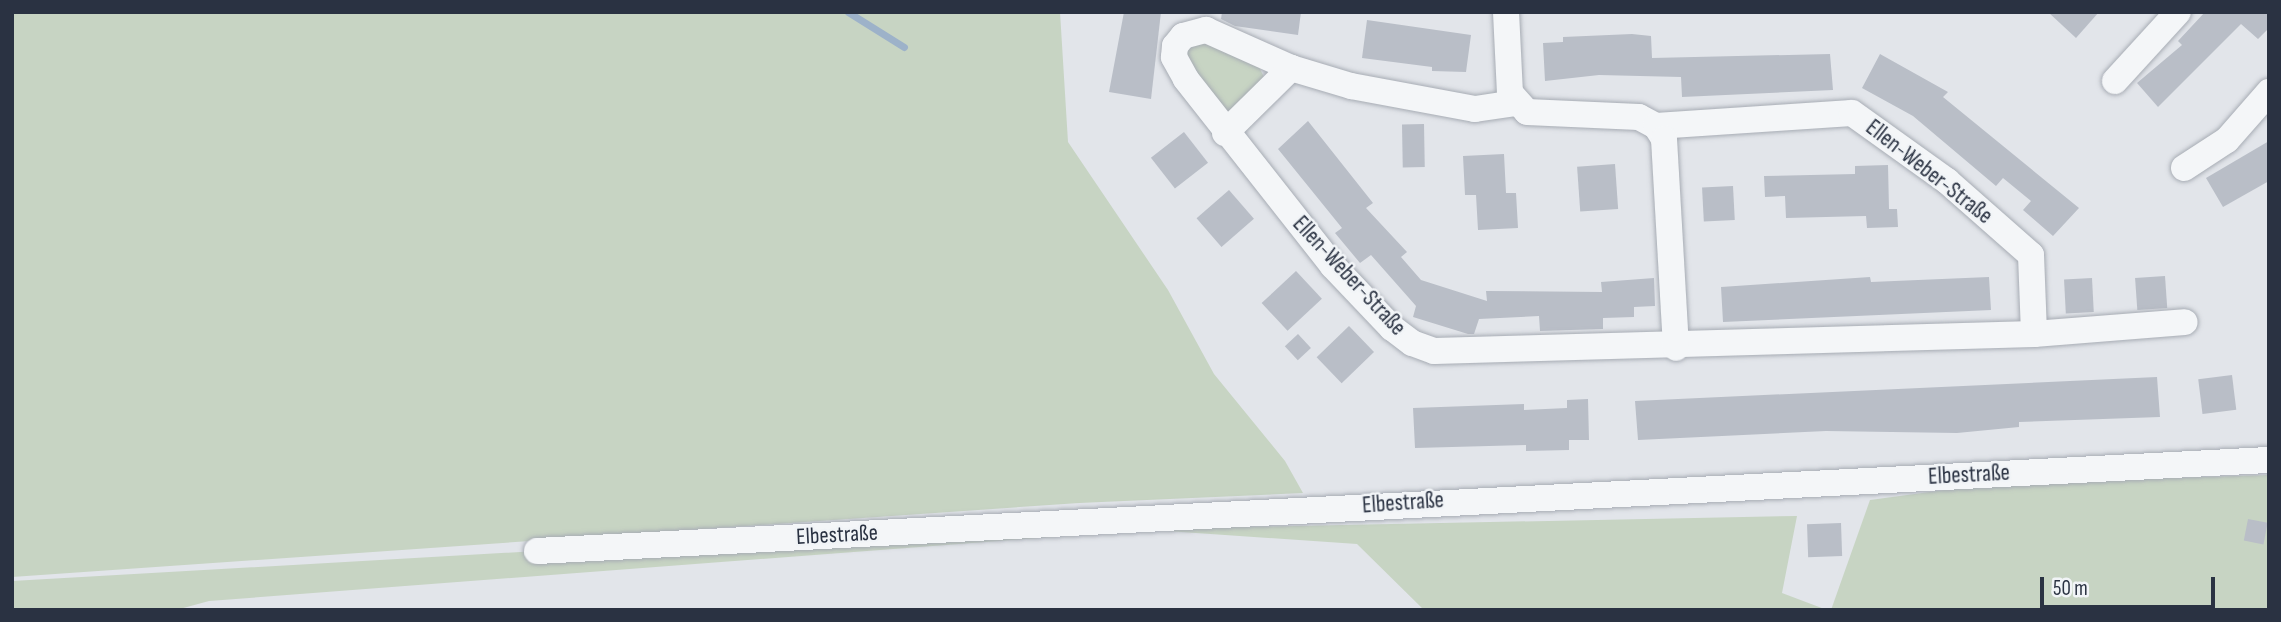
<!DOCTYPE html>
<meta charset="utf-8">
<style>
body{margin:0}
#map{position:relative;width:2281px;height:622px;overflow:hidden;background:#e2e5ea;font-family:"Sofia Sans Condensed",sans-serif}
div>[style]{position:absolute}
.green>*{inset:0;background:#c7d4c3}
.stream>*{height:7px;margin:-3.5px;padding:0 3.5px;transform-origin:3.5px;border-radius:3.5px;background:#9db2c9}
.building>*{inset:0;background:#b9bec7;transform-origin:0 0}
.roads{filter:drop-shadow(0 0 2px #a7acb4) drop-shadow(0 0 2px #a7acb4)}
.street>*{height:26px;margin:-13px;padding:0 13px;transform-origin:13px;border-radius:13px;background:#f4f6f8}
span{translate:-50% -50%;white-space:nowrap;text-align:center;line-height:1.15;-webkit-text-stroke:5px #f1f4f7;paint-order:stroke}
.street-label{font-size:23px;color:#2a3242}
.frame{position:absolute;inset:0;border:14px solid #2a3242;pointer-events:none}
.scale{position:absolute;left:2040px;top:577px;width:175px;height:32px;box-sizing:border-box;border:4px solid #2a3242;border-top:0;padding-left:9px;font-size:21px;line-height:24px;white-space:nowrap;color:#2a3242;-webkit-text-stroke:5px #f1f4f7;paint-order:stroke}
</style>
<div id="map">
<div class="green">
<i style="clip-path:polygon(12px 12px,1060px 12px,1068px 142px,1168px 290px,1214px 374px,1285px 461px,1303px 493px,1079px 503px,12px 577px)"></i>
<i style="clip-path:polygon(1200px 40px,1258px 65px,1264px 77px,1230px 112px,1216px 108px,1186px 52px)"></i>
<i style="clip-path:polygon(2269px 475px,2269px 610px,1831px 610px,1870px 500px,1996px 483px)"></i>
<i style="clip-path:polygon(1797px 516px,1782px 593px,1827px 610px,1424px 610px,1357px 544px,1138px 529px)"></i>
<i style="clip-path:polygon(1064px 536px,209px 601px,176px 610px,12px 610px,12px 581px,537px 551px)"></i>
</div>
<div class="stream">
<i style="left:848px;top:12px;width:66px;rotate:32deg"></i>
</div>
<div class="building">
<i style="clip-path:polygon(1124px 12px,1161px 12px,1151px 99px,1109px 92px)"></i>
<i style="clip-path:polygon(1222px 12px,1301px 12px,1298px 35px,1235px 26px,1221px 19px)"></i>
<i style="clip-path:polygon(2048px 12px,2099px 12px,2076px 38px)"></i>
<i style="clip-path:polygon(2205px 12px,2269px 12px,2269px 28px,2258px 39px,2241px 24px,2158px 107px,2137px 83px,2182px 45px,2178px 41px)"></i>
<i style="clip-path:polygon(1367px 20px,1471px 35px,1466px 72px,1432px 71px,1432px 67px,1362px 58px)"></i>
<i style="clip-path:polygon(1632px 34px,1651px 36px,1652px 58px,1830px 54px,1833px 90px,1682px 97px,1681px 77px,1599px 75px,1545px 81px,1543px 43px,1563px 42px,1563px 37px)"></i>
<i style="clip-path:polygon(1880px 54px,1948px 92px,1943px 97px,2079px 208px,2053px 236px,2023px 210px,2031px 201px,2003px 178px,1996px 186px,1913px 116px,1862px 88px)"></i>
<i style="clip-path:polygon(1308px 121px,1373px 203px,1366px 208px,1407px 252px,1401px 257px,1421px 280px,1487px 301px,1486px 291px,1602px 292px,1601px 282px,1654px 278px,1655px 306px,1634px 307px,1634px 317px,1603px 318px,1603px 329px,1540px 331px,1539px 316px,1479px 319px,1474px 334px,1468px 334px,1413px 317px,1416px 306px,1371px 255px,1360px 263px,1335px 233px,1342px 228px,1278px 149px)"></i>
<i style="left:1424px;top:124px;width:43px;height:22px;rotate:89deg"></i>
<i style="left:1184px;top:132px;width:39px;height:42px;rotate:52deg"></i>
<i style="clip-path:polygon(2269px 141px,2269px 181px,2223px 207px,2206px 178px)"></i>
<i style="clip-path:polygon(1504px 154px,1506px 193px,1516px 193px,1518px 228px,1478px 230px,1476px 195px,1465px 195px,1463px 156px)"></i>
<i style="left:1615px;top:164px;width:45px;height:38px;rotate:86deg"></i>
<i style="clip-path:polygon(1888px 165px,1889px 209px,1897px 209px,1898px 227px,1867px 228px,1866px 216px,1786px 218px,1785px 196px,1765px 197px,1764px 176px,1855px 174px,1855px 166px)"></i>
<i style="left:1733px;top:186px;width:34px;height:31px;rotate:87deg"></i>
<i style="left:1229px;top:190px;width:38px;height:43px;rotate:49deg"></i>
<i style="left:1296px;top:271px;width:38px;height:47px;rotate:47deg"></i>
<i style="left:2165px;top:276px;width:32px;height:30px;rotate:86deg"></i>
<i style="clip-path:polygon(1870px 277px,1871px 282px,1989px 277px,1991px 310px,1723px 322px,1721px 287px)"></i>
<i style="left:2092px;top:278px;width:34px;height:28px;rotate:87deg"></i>
<i style="left:1349px;top:326px;width:36px;height:45px;rotate:46deg"></i>
<i style="left:1298px;top:334px;width:19px;height:18px;rotate:47deg"></i>
<i style="left:2232px;top:375px;width:35px;height:34px;rotate:83deg"></i>
<i style="clip-path:polygon(2157px 377px,2160px 417px,2019px 422px,2019px 427px,1957px 433px,1826px 431px,1638px 440px,1635px 401px)"></i>
<i style="clip-path:polygon(1588px 399px,1589px 440px,1569px 440px,1569px 450px,1526px 451px,1526px 445px,1415px 448px,1413px 408px,1524px 404px,1524px 410px,1567px 408px,1567px 400px)"></i>
<i style="left:2248px;top:519px;width:20px;height:22px;rotate:11deg"></i>
<i style="left:1841px;top:523px;width:33px;height:34px;rotate:88deg"></i>
</div>
<div class="roads">
<div class="street">
<i style="left:1506px;top:12px;width:81px;rotate:87.2deg"></i>
<i style="left:1510px;top:93px;width:25px;rotate:48deg"></i>
<i style="left:1527px;top:112px;width:112px;rotate:2.6deg"></i>
<i style="left:1639px;top:117px;width:19px;rotate:28deg"></i>
<i style="left:1656px;top:126px;width:196px;rotate:-3.8deg"></i>
<i style="left:1852px;top:113px;width:117px;rotate:35.6deg"></i>
<i style="left:1947px;top:181px;width:112px;rotate:41.4deg"></i>
<i style="left:2031px;top:255px;width:79px;rotate:87.8deg"></i>
<i style="left:2034px;top:334px;width:600px;rotate:178.38deg"></i>
<i style="left:1434px;top:351px;width:23px;rotate:-160deg"></i>
<i style="left:1412px;top:343px;width:25px;rotate:-143deg"></i>
<i style="left:1392px;top:328px;width:86px;rotate:-133.6deg"></i>
<i style="left:1333px;top:266px;width:238px;rotate:-128.2deg"></i>
<i style="left:1186px;top:79px;width:25px;rotate:-119deg"></i>
<i style="left:1174px;top:57px;width:11px;rotate:-85deg"></i>
<i style="left:1175px;top:46px;width:13px;rotate:-51deg"></i>
<i style="left:1183px;top:36px;width:24px;rotate:-15deg"></i>
<i style="left:1206px;top:30px;width:93px;rotate:24.1deg"></i>
<i style="left:1291px;top:68px;width:63px;rotate:16.7deg"></i>
<i style="left:1351px;top:86px;width:126px;rotate:10.5deg"></i>
<i style="left:1475px;top:109px;width:40px;rotate:-8.5deg"></i>
<i style="left:2115px;top:81px;width:93px;rotate:-47.6deg"></i>
<i style="left:1656px;top:126px;width:15px;rotate:58deg"></i>
<i style="left:1664px;top:139px;width:209px;rotate:86.7deg"></i>
<i style="left:1225px;top:133px;width:93px;rotate:-44.6deg"></i>
<i style="left:2184px;top:168px;width:51px;rotate:-33.1deg"></i>
<i style="left:2227px;top:140px;width:64px;rotate:-48.8deg"></i>
<i style="left:2034px;top:334px;width:151px;rotate:-4.5deg"></i>
<i style="left:537px;top:551px;width:1734px;rotate:-3.01deg"></i>
</div>
</div>
<div class="street-label">
<span style="left:1929px;top:172px;rotate:38deg">Ellen-Weber-Straße</span>
<span style="left:1349px;top:276px;rotate:47deg">Ellen-Weber-Straße</span>
<span style="left:1969px;top:475px;rotate:-3deg">Elbestraße</span>
<span style="left:1403px;top:503px;rotate:-4deg">Elbestraße</span>
<span style="left:837px;top:535px;rotate:-3deg">Elbestraße</span>
</div>
<div class="frame"></div>
<div class="scale">50 m</div>
</div>
